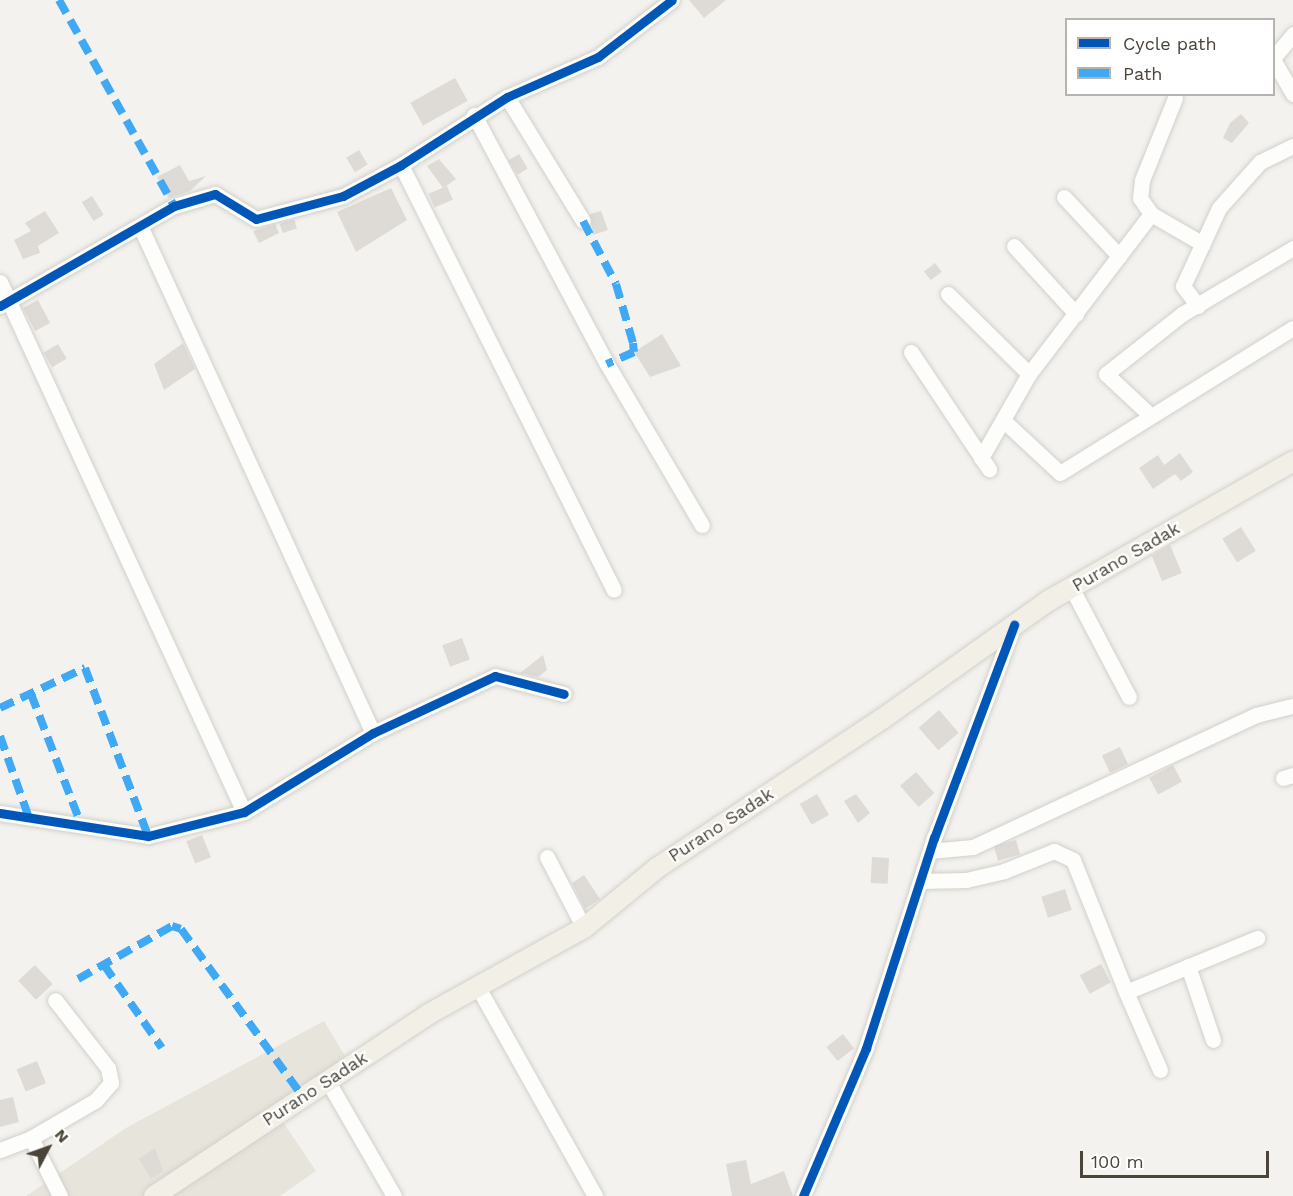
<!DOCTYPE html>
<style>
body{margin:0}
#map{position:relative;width:1293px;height:1196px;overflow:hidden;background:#f4f2ee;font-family:"Work Sans",sans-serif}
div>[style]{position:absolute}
.residential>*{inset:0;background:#e7e4dc}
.building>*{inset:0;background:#dedbd6;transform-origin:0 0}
.roads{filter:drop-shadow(0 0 2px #d2d0cb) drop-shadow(0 0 2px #d2d0cb)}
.minor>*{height:15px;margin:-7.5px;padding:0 7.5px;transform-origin:7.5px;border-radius:7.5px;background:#fdfdfc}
.major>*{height:20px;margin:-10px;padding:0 10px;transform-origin:10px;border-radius:10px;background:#f2efe6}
.quiet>*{height:8px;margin-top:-4px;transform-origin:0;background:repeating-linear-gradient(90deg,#3fa9f5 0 15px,transparent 0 23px)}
.cycleway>*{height:9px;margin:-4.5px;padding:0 4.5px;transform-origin:4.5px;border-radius:4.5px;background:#0057b8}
span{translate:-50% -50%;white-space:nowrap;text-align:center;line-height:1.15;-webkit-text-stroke:4.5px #fff;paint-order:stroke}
.street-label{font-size:18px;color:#4b4439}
.legend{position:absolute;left:1065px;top:18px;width:210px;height:78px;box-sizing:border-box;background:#fff;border:2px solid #b7b4b0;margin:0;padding:8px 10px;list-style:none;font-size:18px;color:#4b4439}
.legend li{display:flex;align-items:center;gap:12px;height:30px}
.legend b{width:30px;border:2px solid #b7b4b0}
.north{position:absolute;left:18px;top:1118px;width:60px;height:60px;-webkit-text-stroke:4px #fff;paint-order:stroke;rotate:49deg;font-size:16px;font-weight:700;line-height:24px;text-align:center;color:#4b4439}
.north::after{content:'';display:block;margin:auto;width:21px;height:27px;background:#4b4439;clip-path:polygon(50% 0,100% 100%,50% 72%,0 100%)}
.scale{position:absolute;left:1080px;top:1151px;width:189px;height:27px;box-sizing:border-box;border:3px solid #4b4439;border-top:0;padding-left:8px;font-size:18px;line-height:21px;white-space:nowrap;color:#4b4439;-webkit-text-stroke:4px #fff;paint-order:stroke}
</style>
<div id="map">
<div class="residential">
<i style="clip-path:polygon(324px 1021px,354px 1071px,279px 1116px,316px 1171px,280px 1196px,26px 1196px,126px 1128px)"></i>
</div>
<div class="building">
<i style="clip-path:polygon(689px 0,726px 0,704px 18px)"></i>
<i style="left:455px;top:78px;width:26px;height:51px;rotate:61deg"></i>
<i style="clip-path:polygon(1241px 114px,1249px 123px,1232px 143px,1223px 138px,1230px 123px)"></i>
<i style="left:359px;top:150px;width:17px;height:15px;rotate:59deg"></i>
<i style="left:519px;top:154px;width:17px;height:12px;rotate:59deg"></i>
<i style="clip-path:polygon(439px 159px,456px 179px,443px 188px,427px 166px)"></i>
<i style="clip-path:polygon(180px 165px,189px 181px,206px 176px,190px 191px,169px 198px,157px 177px)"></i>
<i style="left:447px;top:186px;width:15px;height:20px;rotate:67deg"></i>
<i style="clip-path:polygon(391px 188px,407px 220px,356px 252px,337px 212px)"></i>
<i style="left:92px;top:196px;width:22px;height:12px;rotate:58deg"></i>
<i style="clip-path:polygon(45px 211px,59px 233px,38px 246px,40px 253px,23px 259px,14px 240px,31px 231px,25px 223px)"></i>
<i style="clip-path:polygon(601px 211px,608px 230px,593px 235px,590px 214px)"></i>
<i style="left:294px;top:219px;width:10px;height:15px;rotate:73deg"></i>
<i style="clip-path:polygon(275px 224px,279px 233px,259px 243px,253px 231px)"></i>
<i style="left:935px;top:263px;width:11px;height:14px;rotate:52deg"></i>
<i style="left:38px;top:300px;width:26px;height:17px;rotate:62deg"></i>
<i style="clip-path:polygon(662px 334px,681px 366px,650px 377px,634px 352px)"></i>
<i style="clip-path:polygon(183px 343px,195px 369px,164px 390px,154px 364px)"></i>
<i style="left:58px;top:344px;width:17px;height:17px;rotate:59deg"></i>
<i style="clip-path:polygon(1180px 453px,1193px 472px,1181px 481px,1175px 474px,1153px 489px,1139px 468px,1158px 455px,1164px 465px)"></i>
<i style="left:1241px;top:527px;width:28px;height:22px;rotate:58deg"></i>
<i style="clip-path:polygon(1170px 545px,1182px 573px,1162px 581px,1152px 556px)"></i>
<i style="left:462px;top:638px;width:23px;height:21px;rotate:70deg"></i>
<i style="clip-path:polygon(543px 655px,547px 670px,538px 677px,520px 673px)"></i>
<i style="left:939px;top:710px;width:30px;height:27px;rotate:49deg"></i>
<i style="left:1120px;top:747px;width:19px;height:20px;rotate:65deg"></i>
<i style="left:1173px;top:765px;width:19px;height:27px;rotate:62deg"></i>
<i style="left:916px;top:772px;width:28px;height:21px;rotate:49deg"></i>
<i style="left:817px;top:794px;width:24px;height:20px;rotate:60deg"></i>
<i style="clip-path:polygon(856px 794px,870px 813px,858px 823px,844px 801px)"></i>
<i style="left:202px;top:835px;width:24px;height:17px;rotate:68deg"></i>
<i style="left:1016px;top:840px;width:15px;height:23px;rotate:74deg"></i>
<i style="left:872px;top:857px;width:17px;height:26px;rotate:3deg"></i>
<i style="clip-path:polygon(584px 875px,600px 899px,585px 909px,572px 883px)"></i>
<i style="left:1065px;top:889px;width:22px;height:25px;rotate:72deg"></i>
<i style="left:1101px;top:964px;width:21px;height:24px;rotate:62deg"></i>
<i style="left:35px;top:965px;width:26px;height:23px;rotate:47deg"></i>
<i style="left:843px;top:1034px;width:18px;height:21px;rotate:52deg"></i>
<i style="left:37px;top:1061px;width:24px;height:22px;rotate:68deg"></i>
<i style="clip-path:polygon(13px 1097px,19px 1122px,0 1127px,0 1100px)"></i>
<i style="clip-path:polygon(155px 1148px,163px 1171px,151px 1179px,139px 1159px)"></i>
<i style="clip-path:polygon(746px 1160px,751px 1184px,784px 1171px,793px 1196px,732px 1196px,726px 1164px)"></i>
</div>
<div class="roads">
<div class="minor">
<i style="left:1274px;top:57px;width:30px;rotate:-50deg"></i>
<i style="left:1274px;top:61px;width:38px;rotate:60deg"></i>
<i style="left:507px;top:97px;width:145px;rotate:58.5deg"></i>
<i style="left:1175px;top:98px;width:88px;rotate:111.9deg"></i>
<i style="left:1142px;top:180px;width:18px;rotate:96deg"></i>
<i style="left:1140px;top:198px;width:19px;rotate:55deg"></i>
<i style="left:1151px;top:214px;width:60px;rotate:30deg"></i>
<i style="left:474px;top:115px;width:282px;rotate:61.9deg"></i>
<i style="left:607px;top:364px;width:187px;rotate:59.5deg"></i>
<i style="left:401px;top:165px;width:475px;rotate:63.4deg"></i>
<i style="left:1064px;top:197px;width:81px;rotate:47deg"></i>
<i style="left:141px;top:228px;width:556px;rotate:65.33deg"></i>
<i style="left:1014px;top:246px;width:92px;rotate:47.6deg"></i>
<i style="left:0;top:282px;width:583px;rotate:65.28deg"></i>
<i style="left:948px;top:294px;width:114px;rotate:44.6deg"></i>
<i style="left:0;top:306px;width:201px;rotate:-29.9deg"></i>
<i style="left:174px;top:206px;width:43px;rotate:-16.3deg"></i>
<i style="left:215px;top:194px;width:48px;rotate:31.4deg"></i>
<i style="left:256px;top:219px;width:90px;rotate:-14.8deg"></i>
<i style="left:343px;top:196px;width:66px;rotate:-28.1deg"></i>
<i style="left:401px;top:165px;width:126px;rotate:-32.7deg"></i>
<i style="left:507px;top:97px;width:99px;rotate:-23.7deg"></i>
<i style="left:598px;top:57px;width:93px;rotate:-37.6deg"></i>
<i style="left:1198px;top:306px;width:25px;rotate:-127deg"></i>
<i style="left:1183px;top:286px;width:86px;rotate:-65.2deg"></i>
<i style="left:1219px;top:208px;width:62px;rotate:-48.3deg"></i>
<i style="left:1260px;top:162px;width:37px;rotate:-26deg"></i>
<i style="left:911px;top:352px;width:141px;rotate:56.3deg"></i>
<i style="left:1150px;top:415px;width:60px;rotate:-137deg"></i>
<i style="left:1106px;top:374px;width:97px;rotate:-38.3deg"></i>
<i style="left:1182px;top:314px;width:129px;rotate:-30.7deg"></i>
<i style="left:1004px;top:421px;width:76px;rotate:42.9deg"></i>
<i style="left:1060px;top:473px;width:274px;rotate:-31.9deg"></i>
<i style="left:981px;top:458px;width:97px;rotate:-60.3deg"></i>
<i style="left:1029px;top:374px;width:201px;rotate:-52.7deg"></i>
<i style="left:1072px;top:589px;width:122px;rotate:62.2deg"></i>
<i style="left:1283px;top:778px;width:10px;rotate:-17deg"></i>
<i style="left:0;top:813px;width:150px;rotate:8.8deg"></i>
<i style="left:148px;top:836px;width:99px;rotate:-14deg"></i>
<i style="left:244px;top:812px;width:151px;rotate:-31.5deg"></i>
<i style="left:373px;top:733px;width:135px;rotate:-25deg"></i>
<i style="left:495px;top:676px;width:71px;rotate:14.6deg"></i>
<i style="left:930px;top:851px;width:43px;rotate:-5.3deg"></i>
<i style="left:973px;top:847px;width:312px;rotate:-25deg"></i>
<i style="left:1256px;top:715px;width:38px;rotate:-14deg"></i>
<i style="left:547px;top:857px;width:80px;rotate:62.5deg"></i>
<i style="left:920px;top:881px;width:46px;rotate:-1.2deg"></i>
<i style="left:966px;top:880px;width:39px;rotate:-13deg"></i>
<i style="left:1004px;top:871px;width:54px;rotate:-21.8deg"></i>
<i style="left:1054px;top:851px;width:21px;rotate:25deg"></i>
<i style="left:1073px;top:860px;width:142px;rotate:68.1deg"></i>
<i style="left:1126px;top:992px;width:142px;rotate:-22.4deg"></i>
<i style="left:1188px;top:966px;width:78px;rotate:71.3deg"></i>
<i style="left:479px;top:989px;width:237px;rotate:60.7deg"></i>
<i style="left:1126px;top:992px;width:85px;rotate:66.4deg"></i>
<i style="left:327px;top:1080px;width:134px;rotate:60deg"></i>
<i style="left:31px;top:1138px;width:65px;rotate:63.4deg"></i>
<i style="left:0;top:1150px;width:33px;rotate:-21deg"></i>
<i style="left:31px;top:1138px;width:75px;rotate:-30.3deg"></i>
<i style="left:96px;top:1100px;width:23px;rotate:-49deg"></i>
<i style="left:111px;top:1083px;width:15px;rotate:-101deg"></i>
<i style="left:108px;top:1068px;width:86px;rotate:-127.9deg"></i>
<i style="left:803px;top:1196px;width:161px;rotate:-66.9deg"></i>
<i style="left:866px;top:1048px;width:221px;rotate:-72.1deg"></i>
<i style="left:934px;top:838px;width:228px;rotate:-69.4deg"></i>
</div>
<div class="major">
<i style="left:154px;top:1196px;width:328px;rotate:-33.5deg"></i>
<i style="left:427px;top:1015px;width:179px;rotate:-29deg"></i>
<i style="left:584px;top:928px;width:94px;rotate:-39.4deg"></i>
<i style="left:657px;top:868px;width:270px;rotate:-33.5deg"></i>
<i style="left:882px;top:719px;width:204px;rotate:-35.4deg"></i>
<i style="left:1048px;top:601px;width:282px;rotate:-29.7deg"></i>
</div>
</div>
<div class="quiet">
<i style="left:59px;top:0;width:236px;rotate:60.8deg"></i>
<i style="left:583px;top:221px;width:71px;rotate:62.4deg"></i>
<i style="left:616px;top:284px;width:61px;rotate:73.9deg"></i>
<i style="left:633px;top:343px;width:9px;rotate:84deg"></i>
<i style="left:634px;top:352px;width:30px;rotate:156deg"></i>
<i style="left:31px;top:694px;width:142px;rotate:69deg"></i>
<i style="left:0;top:708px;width:94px;rotate:-25.2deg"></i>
<i style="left:85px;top:668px;width:179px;rotate:69.4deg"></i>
<i style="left:0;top:736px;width:87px;rotate:70.5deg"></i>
<i style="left:104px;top:965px;width:101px;rotate:55.1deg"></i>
<i style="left:78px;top:979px;width:108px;rotate:-29.4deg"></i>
<i style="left:172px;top:926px;width:9px;rotate:18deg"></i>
<i style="left:181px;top:929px;width:209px;rotate:54deg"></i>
</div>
<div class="cycleway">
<i style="left:0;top:306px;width:201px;rotate:-29.9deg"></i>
<i style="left:174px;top:206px;width:43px;rotate:-16.3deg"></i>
<i style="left:215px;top:194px;width:48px;rotate:31.4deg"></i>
<i style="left:256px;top:219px;width:90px;rotate:-14.8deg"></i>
<i style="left:343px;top:196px;width:66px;rotate:-28.1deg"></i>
<i style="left:401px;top:165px;width:126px;rotate:-32.7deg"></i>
<i style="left:507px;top:97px;width:99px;rotate:-23.7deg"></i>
<i style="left:598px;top:57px;width:93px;rotate:-37.6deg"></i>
<i style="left:0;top:813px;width:150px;rotate:8.8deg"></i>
<i style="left:148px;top:836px;width:99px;rotate:-14deg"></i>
<i style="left:244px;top:812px;width:151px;rotate:-31.5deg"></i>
<i style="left:373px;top:733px;width:135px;rotate:-25deg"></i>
<i style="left:495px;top:676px;width:71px;rotate:14.6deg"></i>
<i style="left:803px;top:1196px;width:161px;rotate:-66.9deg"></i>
<i style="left:866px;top:1048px;width:221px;rotate:-72.1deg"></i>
<i style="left:934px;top:838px;width:228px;rotate:-69.4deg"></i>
</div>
<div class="street-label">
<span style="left:1126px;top:557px;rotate:-30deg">Purano Sadak</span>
<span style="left:721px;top:825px;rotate:-33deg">Purano Sadak</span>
<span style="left:315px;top:1089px;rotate:-33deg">Purano Sadak</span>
</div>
<ul class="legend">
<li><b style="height:8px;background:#0057b8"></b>Cycle path</li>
<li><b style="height:8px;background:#3fa9f5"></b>Path</li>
</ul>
<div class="north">N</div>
<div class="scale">100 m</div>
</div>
